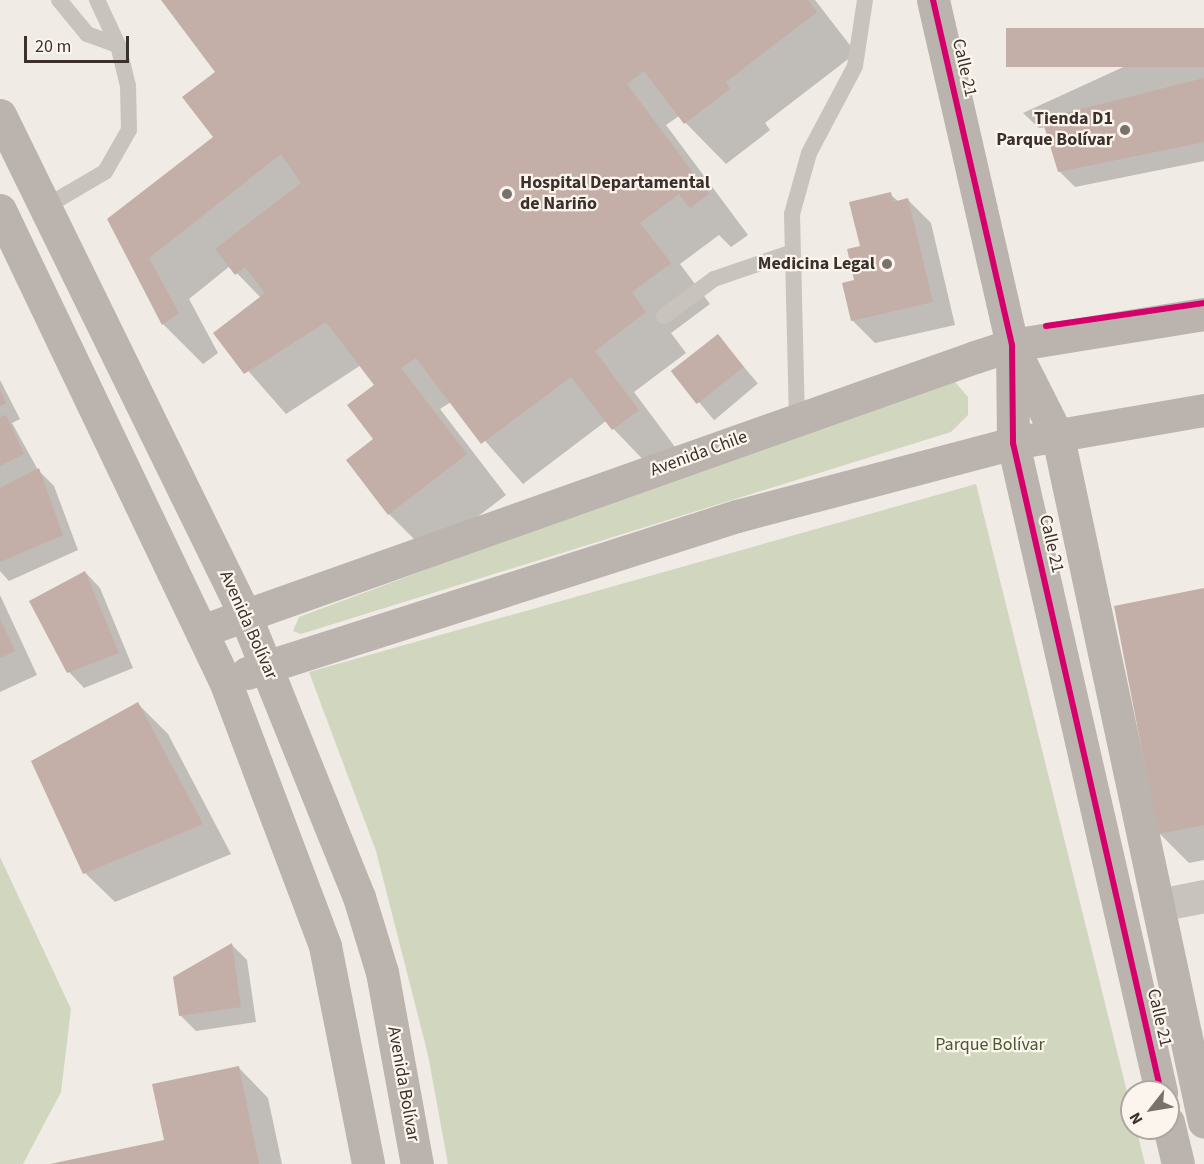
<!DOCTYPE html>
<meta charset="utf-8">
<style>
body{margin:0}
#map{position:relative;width:1204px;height:1164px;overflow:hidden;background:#f0ebe5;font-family:"Source Sans 3",sans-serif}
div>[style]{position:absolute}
.green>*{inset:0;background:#d1d6bf}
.shadow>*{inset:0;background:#0003;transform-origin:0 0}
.building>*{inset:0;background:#c3afa7;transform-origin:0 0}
.lane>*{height:16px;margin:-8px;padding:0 8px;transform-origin:8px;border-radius:8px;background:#c9c3be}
.street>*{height:33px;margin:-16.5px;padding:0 16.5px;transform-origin:16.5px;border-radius:16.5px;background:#c9c3be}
.secondary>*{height:33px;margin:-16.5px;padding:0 16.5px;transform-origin:16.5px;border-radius:16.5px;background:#bab3ae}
.cycleway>*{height:6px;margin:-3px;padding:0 3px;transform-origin:3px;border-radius:3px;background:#d6006c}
.dots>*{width:16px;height:16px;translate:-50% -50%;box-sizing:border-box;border:3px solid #fbf5ee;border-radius:50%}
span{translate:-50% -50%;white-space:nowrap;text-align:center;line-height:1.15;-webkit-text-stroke:4.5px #fbf5ee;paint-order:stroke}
.street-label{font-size:18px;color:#3b302b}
.poi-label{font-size:18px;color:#3b302b;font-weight:700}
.right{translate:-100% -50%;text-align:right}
.left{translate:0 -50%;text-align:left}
.park-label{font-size:18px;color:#4a5a2e}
.north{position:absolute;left:1120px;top:1080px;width:60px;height:60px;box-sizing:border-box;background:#fbf5ee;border:2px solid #aea6a0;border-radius:50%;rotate:239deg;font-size:16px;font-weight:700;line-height:24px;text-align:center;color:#3b302b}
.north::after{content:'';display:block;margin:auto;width:21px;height:27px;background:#7a716c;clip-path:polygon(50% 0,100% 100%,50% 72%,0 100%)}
.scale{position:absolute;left:24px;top:36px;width:105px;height:27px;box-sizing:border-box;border:3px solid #3b302b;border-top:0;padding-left:8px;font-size:18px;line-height:21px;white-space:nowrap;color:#3b302b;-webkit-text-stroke:4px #fbf5ee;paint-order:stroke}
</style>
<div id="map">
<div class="green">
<i style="clip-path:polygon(939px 378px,954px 381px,968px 397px,968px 415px,951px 432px,301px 634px,293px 631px,299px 617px)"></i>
<i style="clip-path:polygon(976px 484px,1145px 1164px,448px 1164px,428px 1055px,376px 851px,309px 672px)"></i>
<i style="clip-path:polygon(0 857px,71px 1009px,61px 1092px,23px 1164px,0 1164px)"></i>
</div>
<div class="shadow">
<i style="clip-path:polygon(163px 0,815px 0,856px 53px,765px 123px,770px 130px,726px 164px,679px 116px,666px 125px,748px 235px,731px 247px,719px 235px,680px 264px,710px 304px,671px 333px,686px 353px,634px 392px,678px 451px,653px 470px,606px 421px,523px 484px,451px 402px,440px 409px,506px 495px,429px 554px,389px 514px,375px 440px,376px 385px,361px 365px,286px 414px,215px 333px,261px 298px,230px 266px,189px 299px,218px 353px,203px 364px,163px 324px,109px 220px,215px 138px,217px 72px)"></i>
<i style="clip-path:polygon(1204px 30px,1204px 161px,1075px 187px,1059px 171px,1046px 127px,1039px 128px,1023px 113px)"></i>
<i style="clip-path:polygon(890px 194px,899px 202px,908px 200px,931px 223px,955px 325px,875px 343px,852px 320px,856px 281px,861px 247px)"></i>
<i style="left:718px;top:336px;width:62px;height:57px;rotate:50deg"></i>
<i style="clip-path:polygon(0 380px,20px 419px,12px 423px,38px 470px,54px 486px,78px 550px,9px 581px,0 571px)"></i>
<i style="clip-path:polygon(85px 572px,100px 588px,133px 668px,84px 688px,69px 672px)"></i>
<i style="clip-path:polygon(1204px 590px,1204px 860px,1189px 863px,1159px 833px)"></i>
<i style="clip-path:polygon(0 595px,37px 675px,0 692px)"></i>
<i style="clip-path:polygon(138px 704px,168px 734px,231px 854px,115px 902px,85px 873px)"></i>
<i style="clip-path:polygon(232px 945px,247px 960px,256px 1022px,196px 1031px,180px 1015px)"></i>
<i style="clip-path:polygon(239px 1068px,268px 1098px,282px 1164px,53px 1164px,166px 1141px)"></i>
</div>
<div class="building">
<i style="clip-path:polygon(161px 0,808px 0,817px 12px,726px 82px,730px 89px,684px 124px,644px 71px,627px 84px,709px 194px,690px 208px,679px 194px,640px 223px,671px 263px,632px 292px,646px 312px,595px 351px,639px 410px,612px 430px,571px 377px,481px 444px,416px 358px,401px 368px,467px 454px,388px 515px,346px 460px,373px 439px,347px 405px,374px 385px,326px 322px,244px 374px,213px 333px,265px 293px,245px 267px,235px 275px,215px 249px,301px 183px,281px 154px,149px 258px,179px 313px,162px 325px,107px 219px,213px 137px,182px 97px,215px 72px)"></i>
<i style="left:1204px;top:28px;width:39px;height:198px;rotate:90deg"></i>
<i style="clip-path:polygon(1204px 78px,1204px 142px,1058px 172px,1042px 119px)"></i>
<i style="clip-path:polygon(891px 192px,893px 202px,908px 198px,933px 302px,851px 321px,842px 283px,854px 280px,847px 249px,860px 246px,849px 202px)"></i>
<i style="left:718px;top:334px;width:42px;height:60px;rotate:52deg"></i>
<i style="clip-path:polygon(0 390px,6px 403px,0 406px)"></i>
<i style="clip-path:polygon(6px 415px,24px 454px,0 466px,0 417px)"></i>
<i style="clip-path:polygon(39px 468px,63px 535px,0 562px,0 488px)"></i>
<i style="clip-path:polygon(85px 571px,119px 653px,67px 673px,29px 601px)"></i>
<i style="clip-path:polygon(1204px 588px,1204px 825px,1158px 834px,1114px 606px)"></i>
<i style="clip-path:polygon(0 619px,15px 651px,0 658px)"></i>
<i style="clip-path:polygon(138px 702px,203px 824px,83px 874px,31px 761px)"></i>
<i style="clip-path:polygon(232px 943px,241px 1007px,179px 1016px,173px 977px)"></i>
<i style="clip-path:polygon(239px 1066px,259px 1164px,50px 1164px,164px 1140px,152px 1084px)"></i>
</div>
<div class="lane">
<i style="left:59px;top:0;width:44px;rotate:50.5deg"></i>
<i style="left:87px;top:34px;width:33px;rotate:20deg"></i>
<i style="left:45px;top:207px;width:69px;rotate:-30.3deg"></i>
<i style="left:105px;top:172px;width:48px;rotate:-60.3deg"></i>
<i style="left:129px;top:130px;width:44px;rotate:-91.3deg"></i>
<i style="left:128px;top:86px;width:42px;rotate:-103.7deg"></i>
<i style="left:118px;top:45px;width:50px;rotate:-115deg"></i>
<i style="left:664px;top:316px;width:62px;rotate:-36.5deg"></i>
<i style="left:714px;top:279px;width:80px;rotate:-18.9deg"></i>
<i style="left:797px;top:419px;width:205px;rotate:-91.4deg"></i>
<i style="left:792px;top:214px;width:63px;rotate:-74.4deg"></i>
<i style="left:809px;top:153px;width:98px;rotate:-62.1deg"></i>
<i style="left:855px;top:66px;width:67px;rotate:-81.4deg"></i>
</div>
<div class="street">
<i style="left:1159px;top:905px;width:46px;rotate:-11.3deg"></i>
</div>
<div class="secondary">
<i style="left:933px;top:0;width:354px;rotate:77.1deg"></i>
<i style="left:1012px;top:345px;width:98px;rotate:89.4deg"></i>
<i style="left:1013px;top:443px;width:666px;rotate:77.15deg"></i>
<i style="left:0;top:115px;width:557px;rotate:63.9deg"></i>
<i style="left:245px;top:615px;width:304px;rotate:68deg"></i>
<i style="left:359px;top:897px;width:78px;rotate:73deg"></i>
<i style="left:382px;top:972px;width:195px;rotate:79.7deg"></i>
<i style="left:0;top:210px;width:522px;rotate:64.47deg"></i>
<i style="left:225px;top:681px;width:283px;rotate:69.3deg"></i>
<i style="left:325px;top:946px;width:222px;rotate:78.8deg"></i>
<i style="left:1015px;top:352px;width:95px;rotate:63.2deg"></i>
<i style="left:1058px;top:437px;width:700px;rotate:77.97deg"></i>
<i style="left:204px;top:630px;width:818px;rotate:-19.5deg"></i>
<i style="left:975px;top:357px;width:39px;rotate:-18deg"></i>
<i style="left:1012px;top:345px;width:194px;rotate:-9.2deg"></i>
<i style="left:247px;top:673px;width:515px;rotate:-17.77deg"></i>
<i style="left:737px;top:516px;width:285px;rotate:-14.8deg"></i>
<i style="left:1013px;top:443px;width:194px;rotate:-9.8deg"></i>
<i style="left:1168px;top:1122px;width:43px;rotate:76.6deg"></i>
</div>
<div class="cycleway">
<i style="left:933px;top:0;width:354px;rotate:77.1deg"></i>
<i style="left:1012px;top:345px;width:98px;rotate:89.4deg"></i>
<i style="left:1013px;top:443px;width:666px;rotate:77.15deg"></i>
<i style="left:1046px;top:326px;width:160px;rotate:-8.3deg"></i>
</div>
<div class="dots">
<i style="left:1125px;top:130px;background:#7a716c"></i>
<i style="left:507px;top:194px;background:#7a716c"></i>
<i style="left:887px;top:264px;background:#7a716c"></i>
</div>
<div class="street-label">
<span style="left:964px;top:68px;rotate:77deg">Calle 21</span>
<span style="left:699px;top:454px;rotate:-20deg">Avenida Chile</span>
<span style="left:1051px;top:544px;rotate:77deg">Calle 21</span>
<span style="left:248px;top:625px;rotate:66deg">Avenida Bolívar</span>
<span style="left:1159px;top:1018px;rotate:77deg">Calle 21</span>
<span style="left:403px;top:1084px;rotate:80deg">Avenida Bolívar</span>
</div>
<div class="poi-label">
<span class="right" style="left:1113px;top:130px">Tienda D1<br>Parque Bolívar</span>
<span class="left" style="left:520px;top:194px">Hospital Departamental<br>de Nariño</span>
<span class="right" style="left:875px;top:264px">Medicina Legal</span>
</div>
<div class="park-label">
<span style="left:990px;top:1045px">Parque Bolívar</span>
</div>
<div class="north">N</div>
<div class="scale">20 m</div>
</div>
